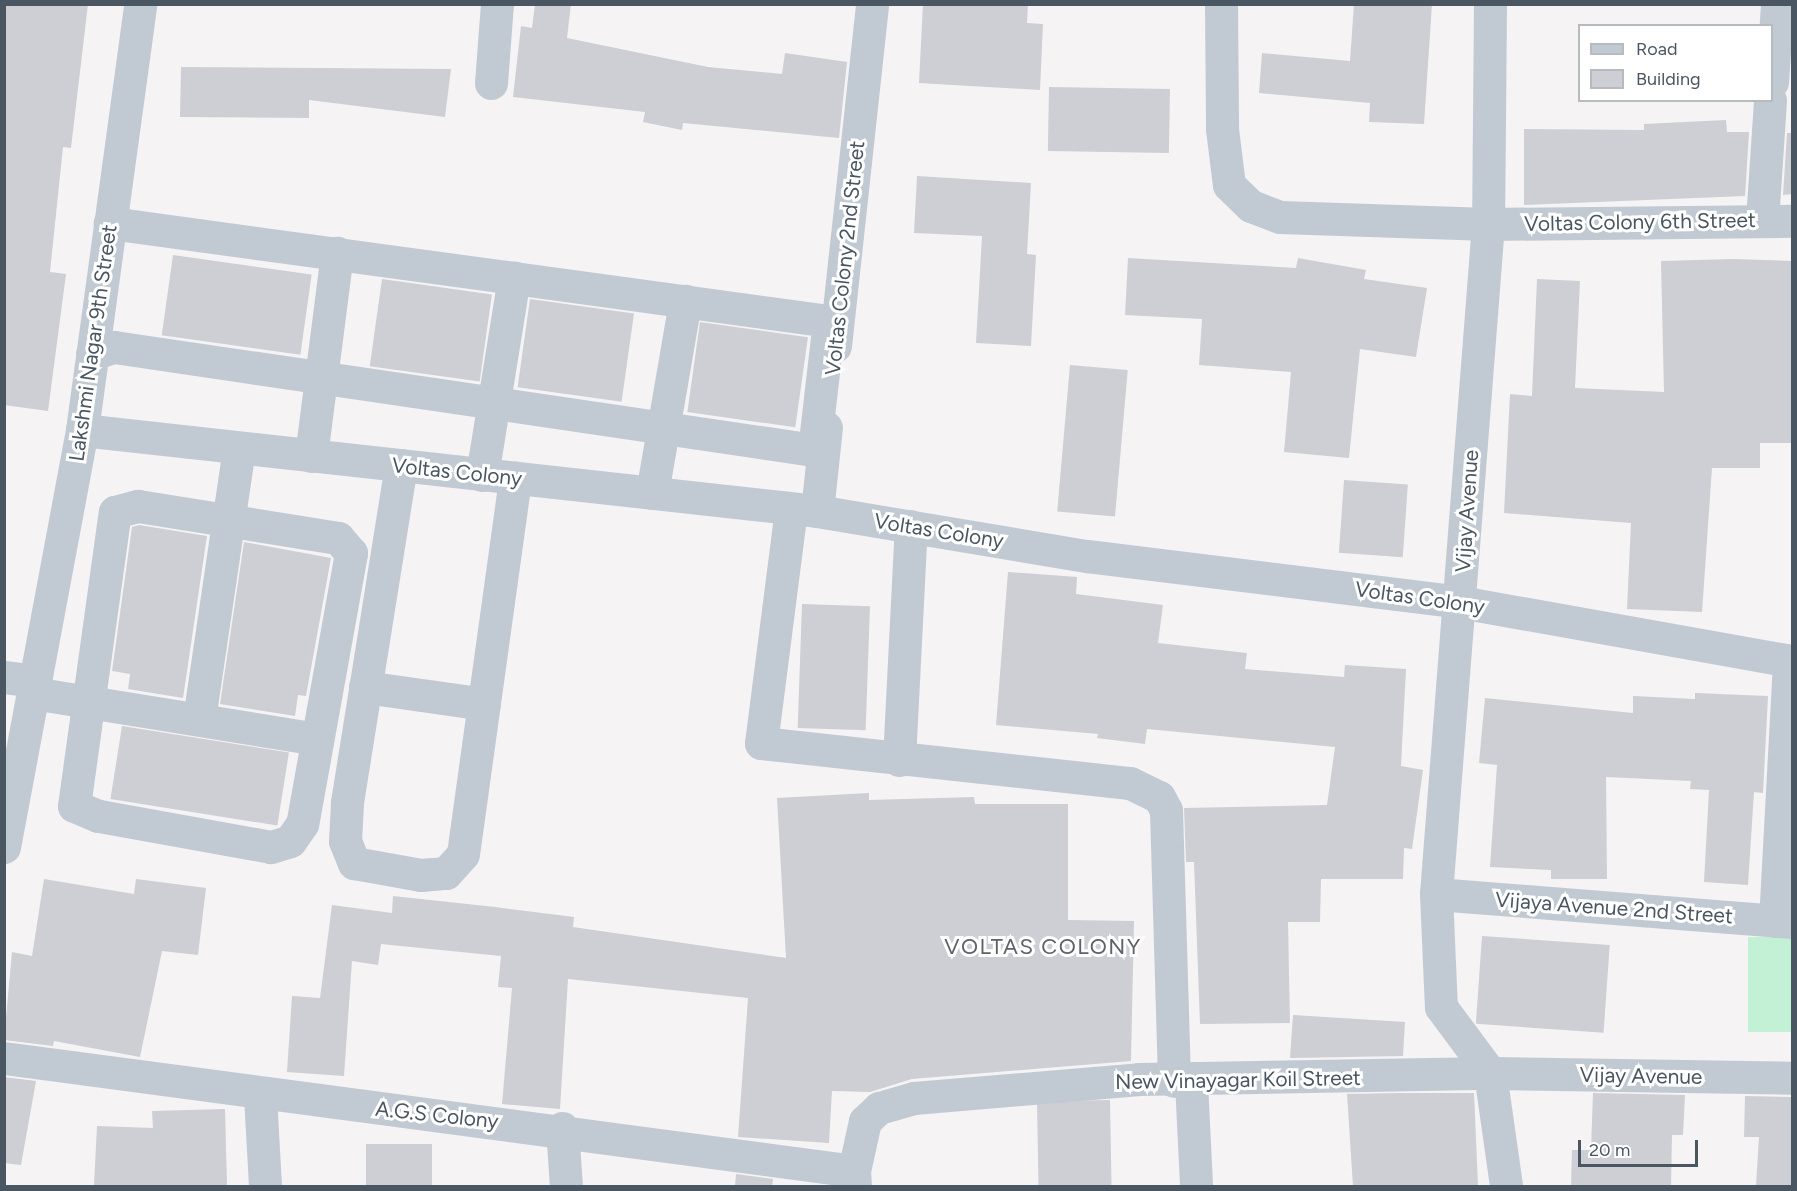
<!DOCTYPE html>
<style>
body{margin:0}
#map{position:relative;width:1797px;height:1191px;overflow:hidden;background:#f5f3f3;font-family:Figtree,sans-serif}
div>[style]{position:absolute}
.green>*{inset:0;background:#c3f1d5;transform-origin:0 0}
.building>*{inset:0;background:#cdcfd5;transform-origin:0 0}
.street>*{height:33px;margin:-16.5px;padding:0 16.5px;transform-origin:16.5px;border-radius:16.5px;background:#c1cad2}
span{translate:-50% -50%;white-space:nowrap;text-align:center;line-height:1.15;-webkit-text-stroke:6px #fff;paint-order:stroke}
.street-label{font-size:21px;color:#4a5661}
.neighbourhood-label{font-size:22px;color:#5f6368;letter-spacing:1.5px}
.frame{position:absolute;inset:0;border:6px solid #4a5661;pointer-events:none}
.legend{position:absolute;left:1578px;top:24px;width:195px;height:78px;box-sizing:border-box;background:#fff;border:2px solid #b7bbc0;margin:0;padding:8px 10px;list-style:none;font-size:18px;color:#4a5661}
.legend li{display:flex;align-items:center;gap:12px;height:30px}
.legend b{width:30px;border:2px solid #b7bbc0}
.scale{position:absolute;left:1578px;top:1140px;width:120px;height:27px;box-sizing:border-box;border:3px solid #4a5661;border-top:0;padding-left:8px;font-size:18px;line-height:21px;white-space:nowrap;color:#4a5661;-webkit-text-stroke:4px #fff;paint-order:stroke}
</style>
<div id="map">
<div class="green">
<i style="left:1748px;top:937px;width:44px;height:95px"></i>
</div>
<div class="building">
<i style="clip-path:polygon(4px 4px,88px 4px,71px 148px,63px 147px,50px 272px,66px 274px,48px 411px,4px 405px)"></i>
<i style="clip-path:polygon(535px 4px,571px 4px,567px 38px,708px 67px,782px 74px,785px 53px,847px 62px,839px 138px,683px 123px,682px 130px,643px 122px,645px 112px,513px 97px,521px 26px,532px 28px)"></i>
<i style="clip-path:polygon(923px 4px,1028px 4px,1027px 23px,1043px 24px,1040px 90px,919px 83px)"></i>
<i style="clip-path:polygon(1354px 4px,1432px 4px,1424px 124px,1369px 122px,1370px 103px,1259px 93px,1262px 53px,1350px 61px)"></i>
<i style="clip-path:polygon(181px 67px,451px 69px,445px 117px,309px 100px,309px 118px,180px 117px)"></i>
<i style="left:1049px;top:87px;width:121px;height:64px;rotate:1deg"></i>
<i style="clip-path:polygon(1726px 120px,1727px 132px,1749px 132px,1745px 196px,1524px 205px,1524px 129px,1644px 130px,1644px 124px)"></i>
<i style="clip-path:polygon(1787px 133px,1792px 133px,1792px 194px,1783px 195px)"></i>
<i style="clip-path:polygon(917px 176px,1031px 183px,1027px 254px,1036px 255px,1031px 346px,976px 343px,982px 236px,914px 233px)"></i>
<i style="left:173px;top:255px;width:140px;height:81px;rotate:8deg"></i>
<i style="clip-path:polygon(1128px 258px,1296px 268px,1298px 258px,1366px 270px,1364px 279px,1427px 288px,1416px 357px,1360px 349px,1349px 458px,1284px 452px,1291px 372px,1199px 365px,1202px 319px,1125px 315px)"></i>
<i style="clip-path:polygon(1733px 259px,1792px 261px,1792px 443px,1760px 443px,1760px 468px,1712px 468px,1702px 612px,1627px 609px,1631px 523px,1504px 513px,1510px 394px,1532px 396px,1537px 279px,1580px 281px,1575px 388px,1664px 392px,1661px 261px)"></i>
<i style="left:382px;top:279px;width:111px;height:88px;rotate:8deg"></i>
<i style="left:530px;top:299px;width:105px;height:89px;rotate:8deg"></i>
<i style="left:700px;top:322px;width:109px;height:91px;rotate:8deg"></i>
<i style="left:1070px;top:365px;width:58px;height:147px;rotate:5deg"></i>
<i style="left:1344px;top:480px;width:64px;height:73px;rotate:4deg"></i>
<i style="clip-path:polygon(139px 525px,207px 536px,183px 698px,128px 689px,130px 674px,112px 671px,132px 527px)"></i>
<i style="clip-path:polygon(244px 542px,331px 558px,306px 696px,298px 695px,295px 716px,220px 704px)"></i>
<i style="clip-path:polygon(1008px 572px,1077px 577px,1076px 594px,1163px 605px,1158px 643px,1247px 653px,1245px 669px,1344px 677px,1345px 665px,1406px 669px,1401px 766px,1423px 770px,1412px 849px,1404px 848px,1403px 879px,1321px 879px,1320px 922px,1288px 922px,1290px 1023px,1200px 1024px,1194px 862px,1186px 862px,1184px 808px,1327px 805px,1335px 747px,1147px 729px,1145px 744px,1097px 738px,1098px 734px,996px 725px)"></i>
<i style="left:802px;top:604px;width:68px;height:124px;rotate:2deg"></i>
<i style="clip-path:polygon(1695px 693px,1768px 696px,1763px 793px,1754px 792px,1748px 885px,1704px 882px,1709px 790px,1690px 789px,1691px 781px,1606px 777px,1607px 879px,1551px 879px,1551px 870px,1490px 867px,1497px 765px,1479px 763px,1485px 698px,1633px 713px,1633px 696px,1695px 699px)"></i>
<i style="left:122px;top:726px;width:169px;height:74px;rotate:9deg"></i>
<i style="clip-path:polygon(869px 793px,869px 800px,974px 797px,975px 804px,1068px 804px,1068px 920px,1134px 921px,1131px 1061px,912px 1079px,870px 1092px,832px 1091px,829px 1143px,738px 1137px,748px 998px,568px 979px,560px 1109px,502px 1104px,512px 988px,498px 987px,501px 956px,381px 944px,378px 965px,352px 961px,344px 1076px,287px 1072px,292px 996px,320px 998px,332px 905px,392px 913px,393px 896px,495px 907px,574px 917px,573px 927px,786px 958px,777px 798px)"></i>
<i style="clip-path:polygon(44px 879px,134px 894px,136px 879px,206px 888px,198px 955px,162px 951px,140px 1057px,54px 1041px,53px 1046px,4px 1040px,12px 952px,32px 956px)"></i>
<i style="left:1482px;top:936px;width:128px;height:88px;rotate:4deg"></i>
<i style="clip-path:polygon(1293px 1015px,1405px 1022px,1403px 1056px,1290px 1058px)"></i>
<i style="clip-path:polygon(4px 1077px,36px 1081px,21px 1165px,4px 1163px)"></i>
<i style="clip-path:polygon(1401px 1093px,1474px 1093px,1478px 1186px,1353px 1186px,1347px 1094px)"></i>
<i style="clip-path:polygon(1593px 1093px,1685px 1095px,1683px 1135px,1672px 1135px,1671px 1186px,1571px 1186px,1572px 1150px,1591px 1150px)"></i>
<i style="clip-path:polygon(1745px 1096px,1792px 1097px,1792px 1186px,1756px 1186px,1759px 1137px,1744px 1137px)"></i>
<i style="left:1110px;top:1100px;width:86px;height:73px;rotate:89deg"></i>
<i style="clip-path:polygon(225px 1109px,227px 1186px,94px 1186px,97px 1126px,153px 1128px,152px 1111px)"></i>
<i style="left:366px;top:1144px;width:66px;height:42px"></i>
<i style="clip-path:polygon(736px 1174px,773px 1179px,772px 1186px,735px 1186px)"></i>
</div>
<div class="street">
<i style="left:1221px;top:4px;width:125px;rotate:89.5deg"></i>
<i style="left:1222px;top:129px;width:56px;rotate:82.9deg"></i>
<i style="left:1229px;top:185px;width:30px;rotate:44deg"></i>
<i style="left:1251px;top:206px;width:31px;rotate:21deg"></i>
<i style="left:1280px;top:217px;width:208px;rotate:1.9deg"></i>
<i style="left:1488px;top:224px;width:304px;rotate:-0.6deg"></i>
<i style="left:1490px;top:4px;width:220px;rotate:90.5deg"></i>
<i style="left:1488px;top:224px;width:672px;rotate:94.44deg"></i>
<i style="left:1436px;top:894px;width:113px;rotate:87.5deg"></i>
<i style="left:1441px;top:1007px;width:82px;rotate:53.4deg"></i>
<i style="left:1490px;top:1073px;width:114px;rotate:81.9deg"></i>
<i style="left:1772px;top:82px;width:78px;rotate:-86.3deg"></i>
<i style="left:491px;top:83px;width:79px;rotate:-85.7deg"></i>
<i style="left:1762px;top:221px;width:121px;rotate:-86.2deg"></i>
<i style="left:835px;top:346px;width:344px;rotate:-83.8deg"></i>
<i style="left:92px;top:354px;width:23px;rotate:-18deg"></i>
<i style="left:114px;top:347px;width:708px;rotate:8.37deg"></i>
<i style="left:814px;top:450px;width:130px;rotate:-83.4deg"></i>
<i style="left:829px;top:321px;width:726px;rotate:-172.24deg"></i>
<i style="left:82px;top:430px;width:739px;rotate:6.29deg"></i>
<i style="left:817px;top:511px;width:274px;rotate:9.5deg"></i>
<i style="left:1087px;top:556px;width:376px;rotate:7deg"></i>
<i style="left:1460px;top:602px;width:337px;rotate:10.1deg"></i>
<i style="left:311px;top:456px;width:205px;rotate:-82.7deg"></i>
<i style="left:401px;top:465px;width:342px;rotate:99.1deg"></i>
<i style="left:347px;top:803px;width:38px;rotate:93deg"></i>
<i style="left:345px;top:841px;width:24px;rotate:68deg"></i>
<i style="left:354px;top:863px;width:68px;rotate:10.2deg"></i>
<i style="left:421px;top:875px;width:25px;rotate:-5deg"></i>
<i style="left:446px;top:873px;width:25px;rotate:-48deg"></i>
<i style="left:463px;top:854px;width:380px;rotate:-82.1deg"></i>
<i style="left:482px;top:475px;width:200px;rotate:-80.8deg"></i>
<i style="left:652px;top:493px;width:195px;rotate:-80.2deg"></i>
<i style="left:138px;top:506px;width:203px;rotate:9.1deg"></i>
<i style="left:338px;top:538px;width:20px;rotate:49deg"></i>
<i style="left:351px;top:553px;width:275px;rotate:100.2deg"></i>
<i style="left:302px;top:824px;width:21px;rotate:125deg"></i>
<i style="left:290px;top:841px;width:20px;rotate:162deg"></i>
<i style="left:271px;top:847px;width:176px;rotate:-169.8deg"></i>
<i style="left:98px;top:816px;width:26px;rotate:-157deg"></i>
<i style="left:74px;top:806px;width:297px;rotate:-82.1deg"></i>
<i style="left:115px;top:512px;width:24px;rotate:-15deg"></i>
<i style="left:791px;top:509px;width:236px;rotate:97.3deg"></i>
<i style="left:761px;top:743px;width:371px;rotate:6.2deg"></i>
<i style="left:1130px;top:783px;width:32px;rotate:26deg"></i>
<i style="left:1159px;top:797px;width:15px;rotate:62deg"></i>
<i style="left:1166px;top:810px;width:271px;rotate:88.3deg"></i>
<i style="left:817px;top:511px;width:84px;rotate:-83.9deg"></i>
<i style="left:4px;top:677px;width:32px;rotate:7deg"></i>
<i style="left:365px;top:687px;width:120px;rotate:8.1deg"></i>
<i style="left:33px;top:693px;width:288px;rotate:9.2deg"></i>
<i style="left:199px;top:719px;width:274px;rotate:-81.6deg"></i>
<i style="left:899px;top:760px;width:234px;rotate:-87.1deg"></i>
<i style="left:4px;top:847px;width:424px;rotate:-79.4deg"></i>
<i style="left:82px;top:430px;width:430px;rotate:-82.2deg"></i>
<i style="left:1436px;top:894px;width:357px;rotate:4.5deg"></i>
<i style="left:1775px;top:921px;width:260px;rotate:-86.9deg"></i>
<i style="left:4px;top:1058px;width:857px;rotate:7.57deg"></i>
<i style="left:854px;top:1171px;width:15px;rotate:86deg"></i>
<i style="left:1191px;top:1082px;width:104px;rotate:87.2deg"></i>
<i style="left:260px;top:1096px;width:90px;rotate:86.8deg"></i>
<i style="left:562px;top:1128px;width:58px;rotate:86.1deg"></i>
<i style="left:854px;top:1171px;width:51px;rotate:-77.6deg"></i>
<i style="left:865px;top:1121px;width:19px;rotate:-43deg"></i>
<i style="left:879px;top:1108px;width:36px;rotate:-16deg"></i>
<i style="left:914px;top:1098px;width:226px;rotate:-4.8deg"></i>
<i style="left:1139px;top:1079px;width:351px;rotate:-1deg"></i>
<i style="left:1490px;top:1073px;width:302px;rotate:0.9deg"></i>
</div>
<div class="street-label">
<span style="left:1640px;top:222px;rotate:-1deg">Voltas Colony 6th Street</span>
<span style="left:845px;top:258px;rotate:-84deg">Voltas Colony 2nd Street</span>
<span style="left:93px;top:343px;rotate:-82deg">Lakshmi Nagar 9th Street</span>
<span style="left:457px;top:472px;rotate:6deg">Voltas Colony</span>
<span style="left:1467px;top:511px;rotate:-86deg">Vijay Avenue</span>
<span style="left:939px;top:531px;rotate:9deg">Voltas Colony</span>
<span style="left:1420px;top:598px;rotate:8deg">Voltas Colony</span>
<span style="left:1614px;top:908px;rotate:4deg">Vijaya Avenue 2nd Street</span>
<span style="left:1641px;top:1076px;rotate:1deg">Vijay Avenue</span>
<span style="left:1238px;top:1080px;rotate:-1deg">New Vinayagar Koil Street</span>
<span style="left:437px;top:1115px;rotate:6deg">A.G.S Colony</span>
</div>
<div class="neighbourhood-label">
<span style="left:1043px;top:947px">VOLTAS COLONY</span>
</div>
<div class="frame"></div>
<ul class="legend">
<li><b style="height:8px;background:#c1cad2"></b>Road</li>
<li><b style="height:16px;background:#cdcfd5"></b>Building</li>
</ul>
<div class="scale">20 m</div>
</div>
